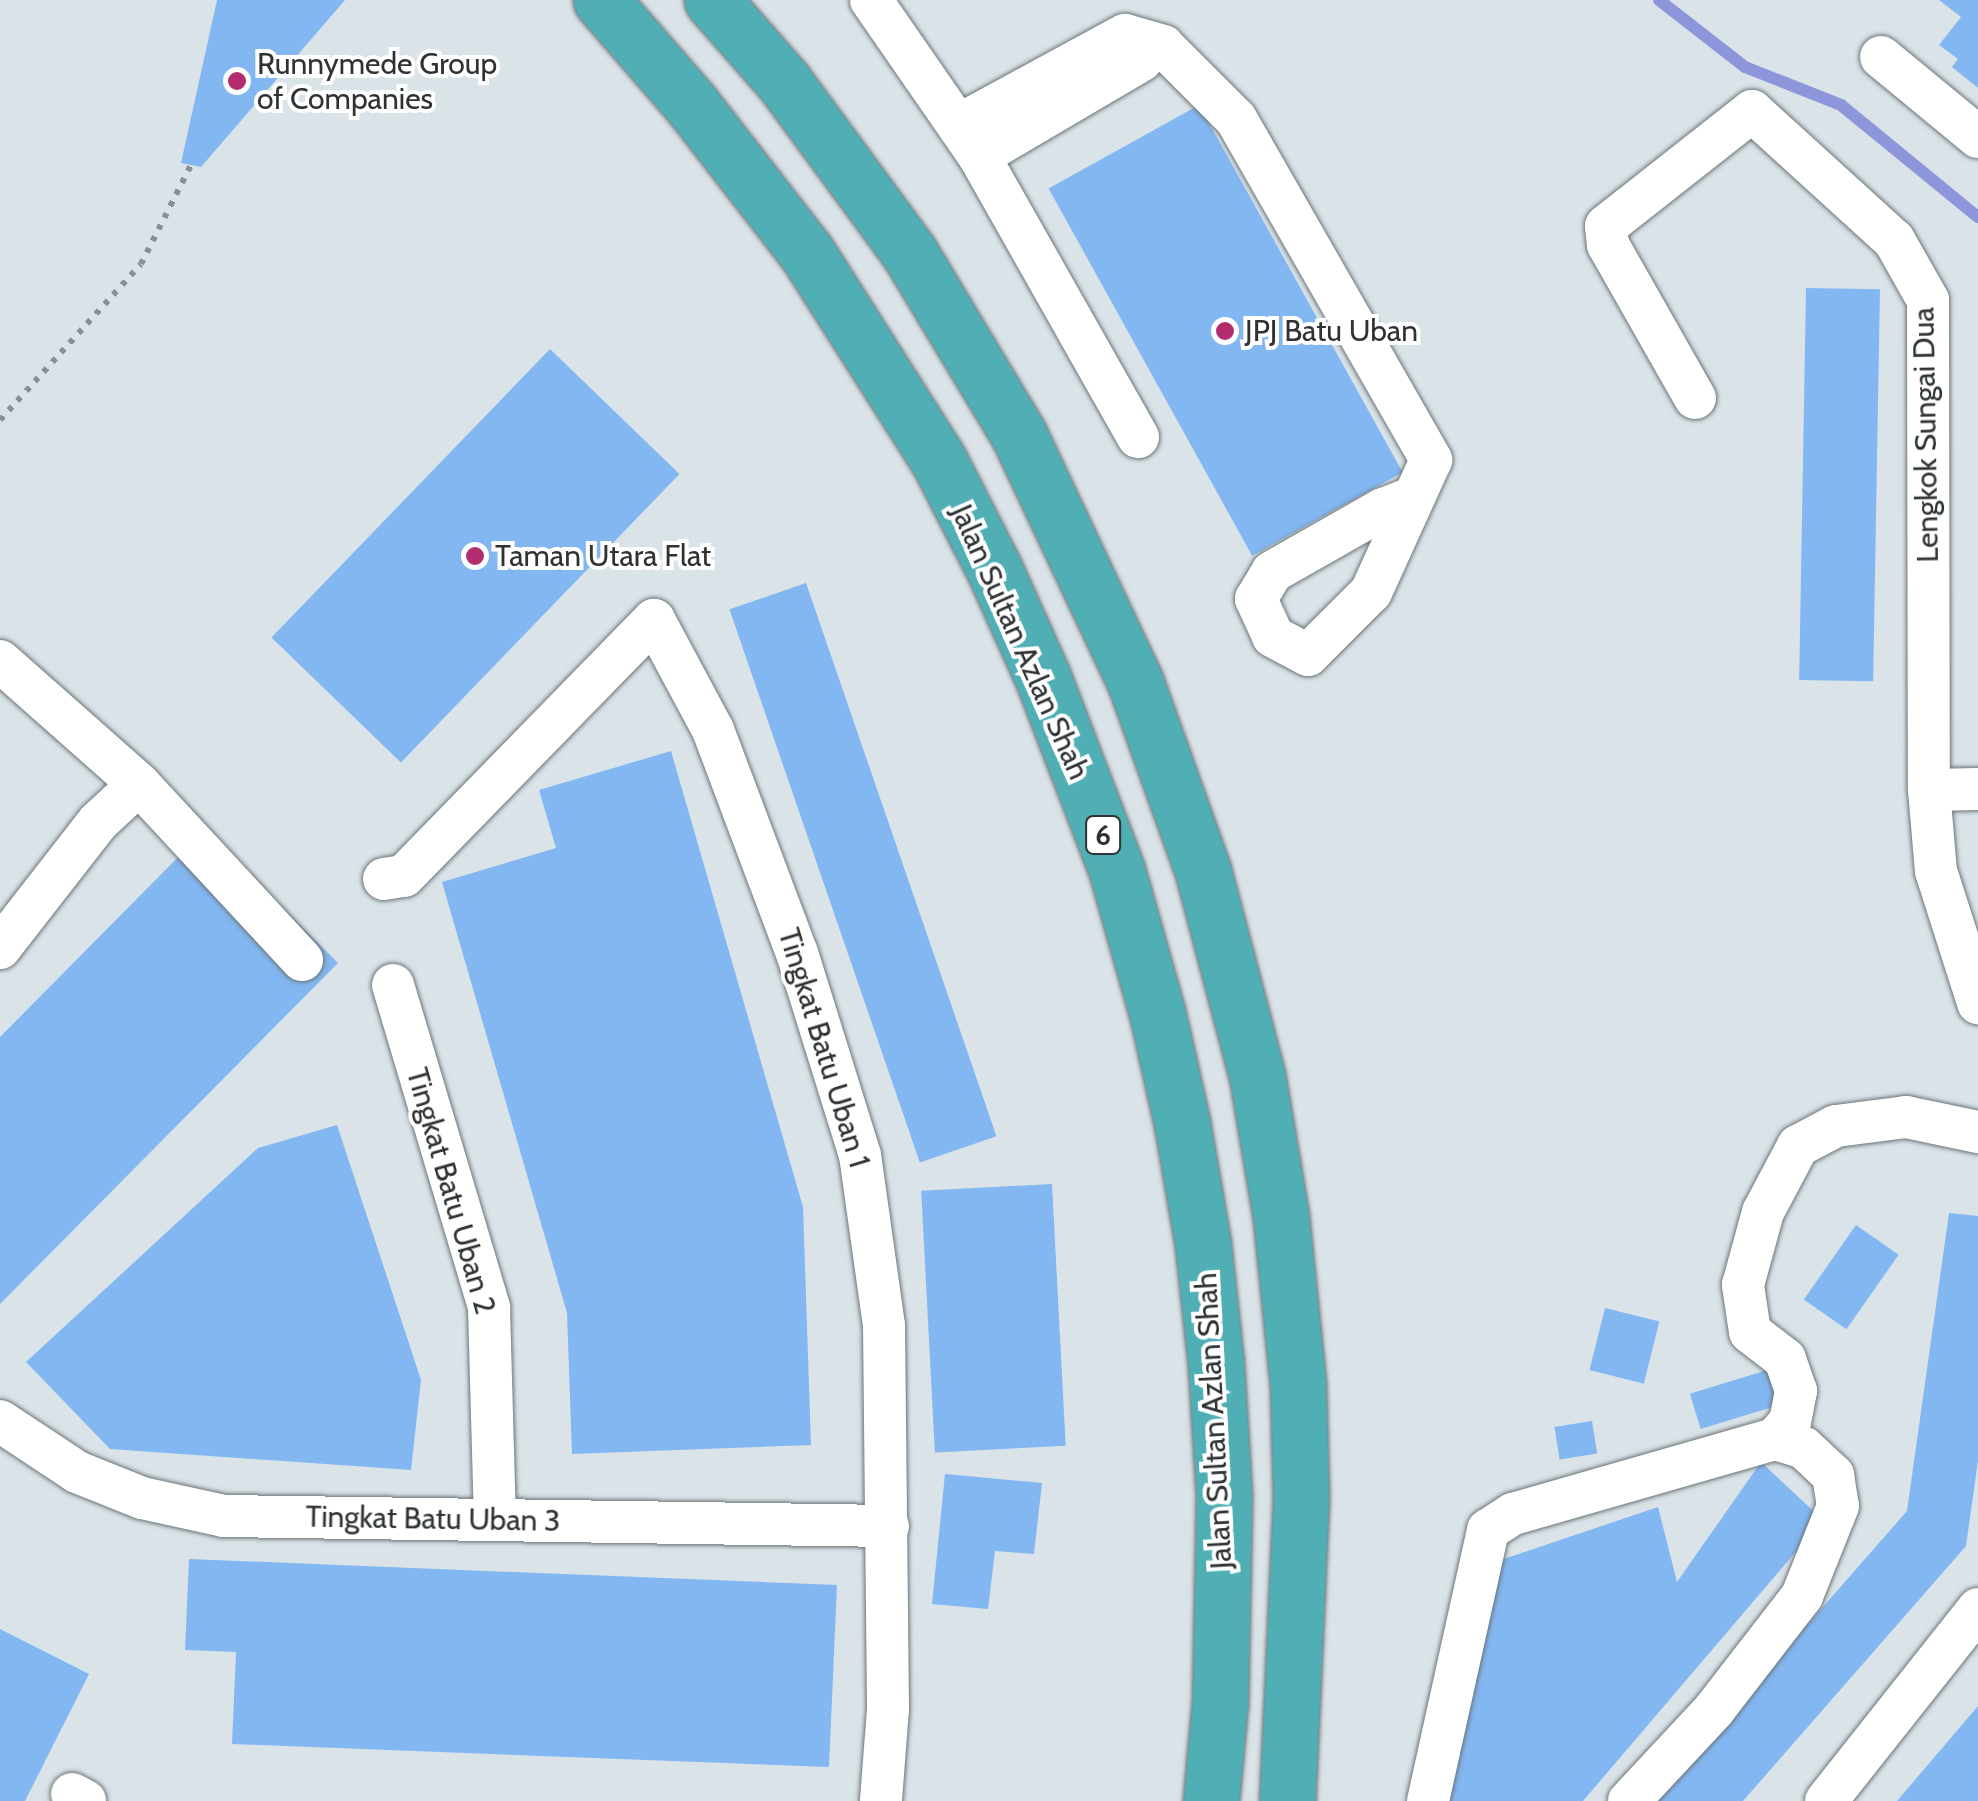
<!DOCTYPE html>
<style>
body{margin:0}
#map{position:relative;width:1978px;height:1801px;overflow:hidden;background:#dae3e8;font-family:Cabin,sans-serif}
div>[style]{position:absolute}
.stream>*{height:12px;margin:-6px;padding:0 6px;transform-origin:6px;border-radius:6px;background:#8e96db}
.building>*{inset:0;background:#83b7f2;transform-origin:0 0}
.path>*{height:6px;margin-top:-3px;transform-origin:0;background:repeating-linear-gradient(90deg,#899093 0 5px,transparent 0 13px)}
.roads{filter:drop-shadow(0 0 2px #6c7579) drop-shadow(0 0 2px #6c7579)}
.minor>*{height:42px;margin:-21px;padding:0 21px;transform-origin:21px;border-radius:21px;background:#fff}
.highway>*{height:55px;margin:-27.5px;padding:0 27.5px;transform-origin:27.5px;border-radius:27.5px;background:#4fafb5}
.dots>*{width:28px;height:28px;translate:-50% -50%;box-sizing:border-box;border:5px solid #fff;border-radius:50%}
span{translate:-50% -50%;white-space:nowrap;text-align:center;line-height:1.15;-webkit-text-stroke:8px #fff;paint-order:stroke}
.shield-label span{padding:2px 8px;background:#fff;border:2px solid;border-radius:8px;-webkit-text-stroke-width:0}
.shield-label{font-size:28px;color:#2e3233;font-weight:700}
.poi-label{font-size:30px;color:#2e3233}
.left{translate:0 -50%;text-align:left}
.street-label{font-size:30px;color:#2e3233}
</style>
<div id="map">
<div class="stream">
<i style="left:1659px;top:0;width:109px;rotate:37.9deg"></i>
<i style="left:1745px;top:67px;width:103px;rotate:21.6deg"></i>
<i style="left:1841px;top:105px;width:177px;rotate:39.3deg"></i>
</div>
<div class="building">
<i style="clip-path:polygon(217px 0,345px 0,201px 167px,181px 163px)"></i>
<i style="clip-path:polygon(1939px 0,1978px 0,1978px 88px,1952px 67px,1958px 59px,1939px 45px,1961px 17px)"></i>
<i style="left:1199px;top:105px;width:420px;height:172px;rotate:61deg"></i>
<i style="left:1806px;top:288px;width:74px;height:392px;rotate:1deg"></i>
<i style="left:550px;top:349px;width:180px;height:401px;rotate:44deg"></i>
<i style="left:806px;top:583px;width:585px;height:81px;rotate:71deg"></i>
<i style="clip-path:polygon(671px 751px,803px 1207px,811px 1445px,572px 1454px,567px 1313px,442px 882px,556px 848px,539px 790px)"></i>
<i style="clip-path:polygon(205px 830px,338px 963px,0 1304px,0 1037px)"></i>
<i style="clip-path:polygon(337px 1125px,421px 1380px,411px 1470px,110px 1449px,26px 1362px,258px 1148px)"></i>
<i style="left:1052px;top:1184px;width:262px;height:131px;rotate:87deg"></i>
<i style="clip-path:polygon(1949px 1213px,1978px 1216px,1978px 1461px,1966px 1546px,1743px 1801px,1653px 1801px,1907px 1511px)"></i>
<i style="left:1856px;top:1225px;width:52px;height:91px;rotate:35deg"></i>
<i style="left:1605px;top:1308px;width:56px;height:64px;rotate:14deg"></i>
<i style="left:1774px;top:1368px;width:37px;height:88px;rotate:73deg"></i>
<i style="left:1592px;top:1421px;width:33px;height:38px;rotate:81deg"></i>
<i style="clip-path:polygon(1761px 1462px,1823px 1520px,1583px 1801px,1431px 1801px,1486px 1565px,1658px 1507px,1677px 1582px)"></i>
<i style="clip-path:polygon(945px 1474px,1042px 1483px,1034px 1554px,995px 1551px,988px 1609px,932px 1604px)"></i>
<i style="clip-path:polygon(189px 1559px,837px 1585px,829px 1767px,232px 1744px,236px 1652px,185px 1650px)"></i>
<i style="clip-path:polygon(0 1629px,89px 1674px,25px 1801px,0 1801px)"></i>
<i style="clip-path:polygon(1978px 1706px,1978px 1801px,1897px 1801px)"></i>
</div>
<div class="path">
<i style="left:0;top:420px;width:210px;rotate:-47.9deg"></i>
<i style="left:141px;top:264px;width:111px;rotate:-63.2deg"></i>
</div>
<div class="roads">
<div class="minor">
<i style="left:871px;top:0;width:190px;rotate:55.3deg"></i>
<i style="left:979px;top:156px;width:323px;rotate:60.5deg"></i>
<i style="left:1881px;top:57px;width:126px;rotate:39.5deg"></i>
<i style="left:959px;top:125px;width:189px;rotate:-28.5deg"></i>
<i style="left:1125px;top:35px;width:40px;rotate:16deg"></i>
<i style="left:1163px;top:46px;width:103px;rotate:45deg"></i>
<i style="left:1236px;top:119px;width:393px;rotate:60.2deg"></i>
<i style="left:1431px;top:460px;width:145px;rotate:114.4deg"></i>
<i style="left:1371px;top:592px;width:89px;rotate:135deg"></i>
<i style="left:1308px;top:655px;width:40px;rotate:-152deg"></i>
<i style="left:1273px;top:636px;width:41px;rotate:-114.7deg"></i>
<i style="left:1256px;top:599px;width:31px;rotate:-59deg"></i>
<i style="left:1272px;top:572px;width:128px;rotate:-29.6deg"></i>
<i style="left:1383px;top:509px;width:33px;rotate:-21deg"></i>
<i style="left:979px;top:156px;width:189px;rotate:-30.5deg"></i>
<i style="left:1695px;top:398px;width:176px;rotate:-119.6deg"></i>
<i style="left:1608px;top:245px;width:19px;rotate:-96deg"></i>
<i style="left:1606px;top:226px;width:186px;rotate:-38.2deg"></i>
<i style="left:1752px;top:111px;width:192px;rotate:42.3deg"></i>
<i style="left:1894px;top:240px;width:69px;rotate:60.5deg"></i>
<i style="left:1928px;top:300px;width:490px;rotate:89.9deg"></i>
<i style="left:1929px;top:790px;width:81px;rotate:85.1deg"></i>
<i style="left:1936px;top:871px;width:139px;rotate:72.3deg"></i>
<i style="left:0;top:661px;width:186px;rotate:41.5deg"></i>
<i style="left:139px;top:784px;width:56px;rotate:137.2deg"></i>
<i style="left:98px;top:822px;width:160px;rotate:127.9deg"></i>
<i style="left:139px;top:784px;width:240px;rotate:47.2deg"></i>
<i style="left:1929px;top:790px;width:49px;rotate:-1.2deg"></i>
<i style="left:384px;top:879px;width:20px;rotate:-9deg"></i>
<i style="left:404px;top:876px;width:358px;rotate:-45.7deg"></i>
<i style="left:654px;top:620px;width:125px;rotate:61.8deg"></i>
<i style="left:713px;top:730px;width:238px;rotate:69.4deg"></i>
<i style="left:797px;top:953px;width:212px;rotate:72.7deg"></i>
<i style="left:860px;top:1155px;width:172px;rotate:82deg"></i>
<i style="left:884px;top:1325px;width:384px;rotate:89.4deg"></i>
<i style="left:888px;top:1709px;width:92px;rotate:94.4deg"></i>
<i style="left:393px;top:985px;width:337px;rotate:73.4deg"></i>
<i style="left:489px;top:1308px;width:212px;rotate:88.4deg"></i>
<i style="left:0;top:1421px;width:92px;rotate:33.5deg"></i>
<i style="left:77px;top:1472px;width:70px;rotate:21.8deg"></i>
<i style="left:142px;top:1498px;width:84px;rotate:12.4deg"></i>
<i style="left:224px;top:1516px;width:664px;rotate:0.86deg"></i>
<i style="left:1775px;top:1439px;width:23px;rotate:-49deg"></i>
<i style="left:1790px;top:1422px;width:32px;rotate:-79deg"></i>
<i style="left:1796px;top:1391px;width:34px;rotate:-109deg"></i>
<i style="left:1785px;top:1359px;width:44px;rotate:-142.4deg"></i>
<i style="left:1750px;top:1332px;width:48px;rotate:-98.5deg"></i>
<i style="left:1743px;top:1285px;width:76px;rotate:-74.7deg"></i>
<i style="left:1763px;top:1212px;width:75px;rotate:-62.1deg"></i>
<i style="left:1798px;top:1146px;width:43px;rotate:-27.8deg"></i>
<i style="left:1836px;top:1126px;width:71px;rotate:-7.3deg"></i>
<i style="left:1906px;top:1117px;width:74px;rotate:11.8deg"></i>
<i style="left:72px;top:1794px;width:15px;rotate:28deg"></i>
<i style="left:1428px;top:1801px;width:278px;rotate:-77.5deg"></i>
<i style="left:1488px;top:1530px;width:30px;rotate:-33deg"></i>
<i style="left:1513px;top:1514px;width:273px;rotate:-16deg"></i>
<i style="left:1775px;top:1439px;width:30px;rotate:17deg"></i>
<i style="left:1804px;top:1448px;width:40px;rotate:43deg"></i>
<i style="left:1833px;top:1475px;width:31px;rotate:81deg"></i>
<i style="left:1838px;top:1506px;width:97px;rotate:111.8deg"></i>
<i style="left:1802px;top:1596px;width:144px;rotate:127.7deg"></i>
<i style="left:1714px;top:1710px;width:125px;rotate:133deg"></i>
<i style="left:1826px;top:1801px;width:245px;rotate:-51.6deg"></i>
</div>
<div class="highway">
<i style="left:601px;top:0;width:139px;rotate:49.1deg"></i>
<i style="left:692px;top:105px;width:187px;rotate:52.2deg"></i>
<i style="left:807px;top:253px;width:246px;rotate:57.6deg"></i>
<i style="left:939px;top:461px;width:123px;rotate:63deg"></i>
<i style="left:995px;top:571px;width:117px;rotate:65.8deg"></i>
<i style="left:1043px;top:678px;width:207px;rotate:69deg"></i>
<i style="left:1117px;top:871px;width:147px;rotate:74.2deg"></i>
<i style="left:1157px;top:1012px;width:114px;rotate:77.3deg"></i>
<i style="left:1182px;top:1123px;width:124px;rotate:80.2deg"></i>
<i style="left:1203px;top:1245px;width:121px;rotate:83.8deg"></i>
<i style="left:1216px;top:1365px;width:132px;rotate:86.5deg"></i>
<i style="left:1224px;top:1497px;width:205px;rotate:91.1deg"></i>
<i style="left:1220px;top:1702px;width:99px;rotate:95.2deg"></i>
<i style="left:712px;top:0;width:109px;rotate:48.7deg"></i>
<i style="left:784px;top:82px;width:211px;rotate:53.7deg"></i>
<i style="left:909px;top:252px;width:214px;rotate:59deg"></i>
<i style="left:1019px;top:435px;width:275px;rotate:64.8deg"></i>
<i style="left:1136px;top:684px;width:199px;rotate:70.3deg"></i>
<i style="left:1203px;top:871px;width:211px;rotate:75.2deg"></i>
<i style="left:1257px;top:1075px;width:144px;rotate:80.4deg"></i>
<i style="left:1281px;top:1217px;width:168px;rotate:84.2deg"></i>
<i style="left:1298px;top:1384px;width:114px;rotate:88.5deg"></i>
<i style="left:1301px;top:1498px;width:303px;rotate:92.6deg"></i>
</div>
</div>
<div class="dots">
<i style="left:237px;top:81px;background:#b32c6e"></i>
<i style="left:1225px;top:331px;background:#b32c6e"></i>
<i style="left:475px;top:556px;background:#b32c6e"></i>
</div>
<div class="shield-label">
<span style="left:1103px;top:835px">6</span>
</div>
<div class="poi-label">
<span class="left" style="left:257px;top:81px">Runnymede Group<br>of Companies</span>
<span class="left" style="left:1245px;top:331px">JPJ Batu Uban</span>
<span class="left" style="left:495px;top:556px">Taman Utara Flat</span>
</div>
<div class="street-label">
<span style="left:1926px;top:435px;rotate:-91deg">Lengkok Sungai Dua</span>
<span style="left:1020px;top:642px;rotate:66deg">Jalan Sultan Azlan Shah</span>
<span style="left:824px;top:1048px;rotate:73deg">Tingkat Batu Uban 1</span>
<span style="left:451px;top:1191px;rotate:74deg">Tingkat Batu Uban 2</span>
<span style="left:1214px;top:1421px;rotate:-93deg">Jalan Sultan Azlan Shah</span>
<span style="left:433px;top:1519px;rotate:1deg">Tingkat Batu Uban 3</span>
</div>
</div>
